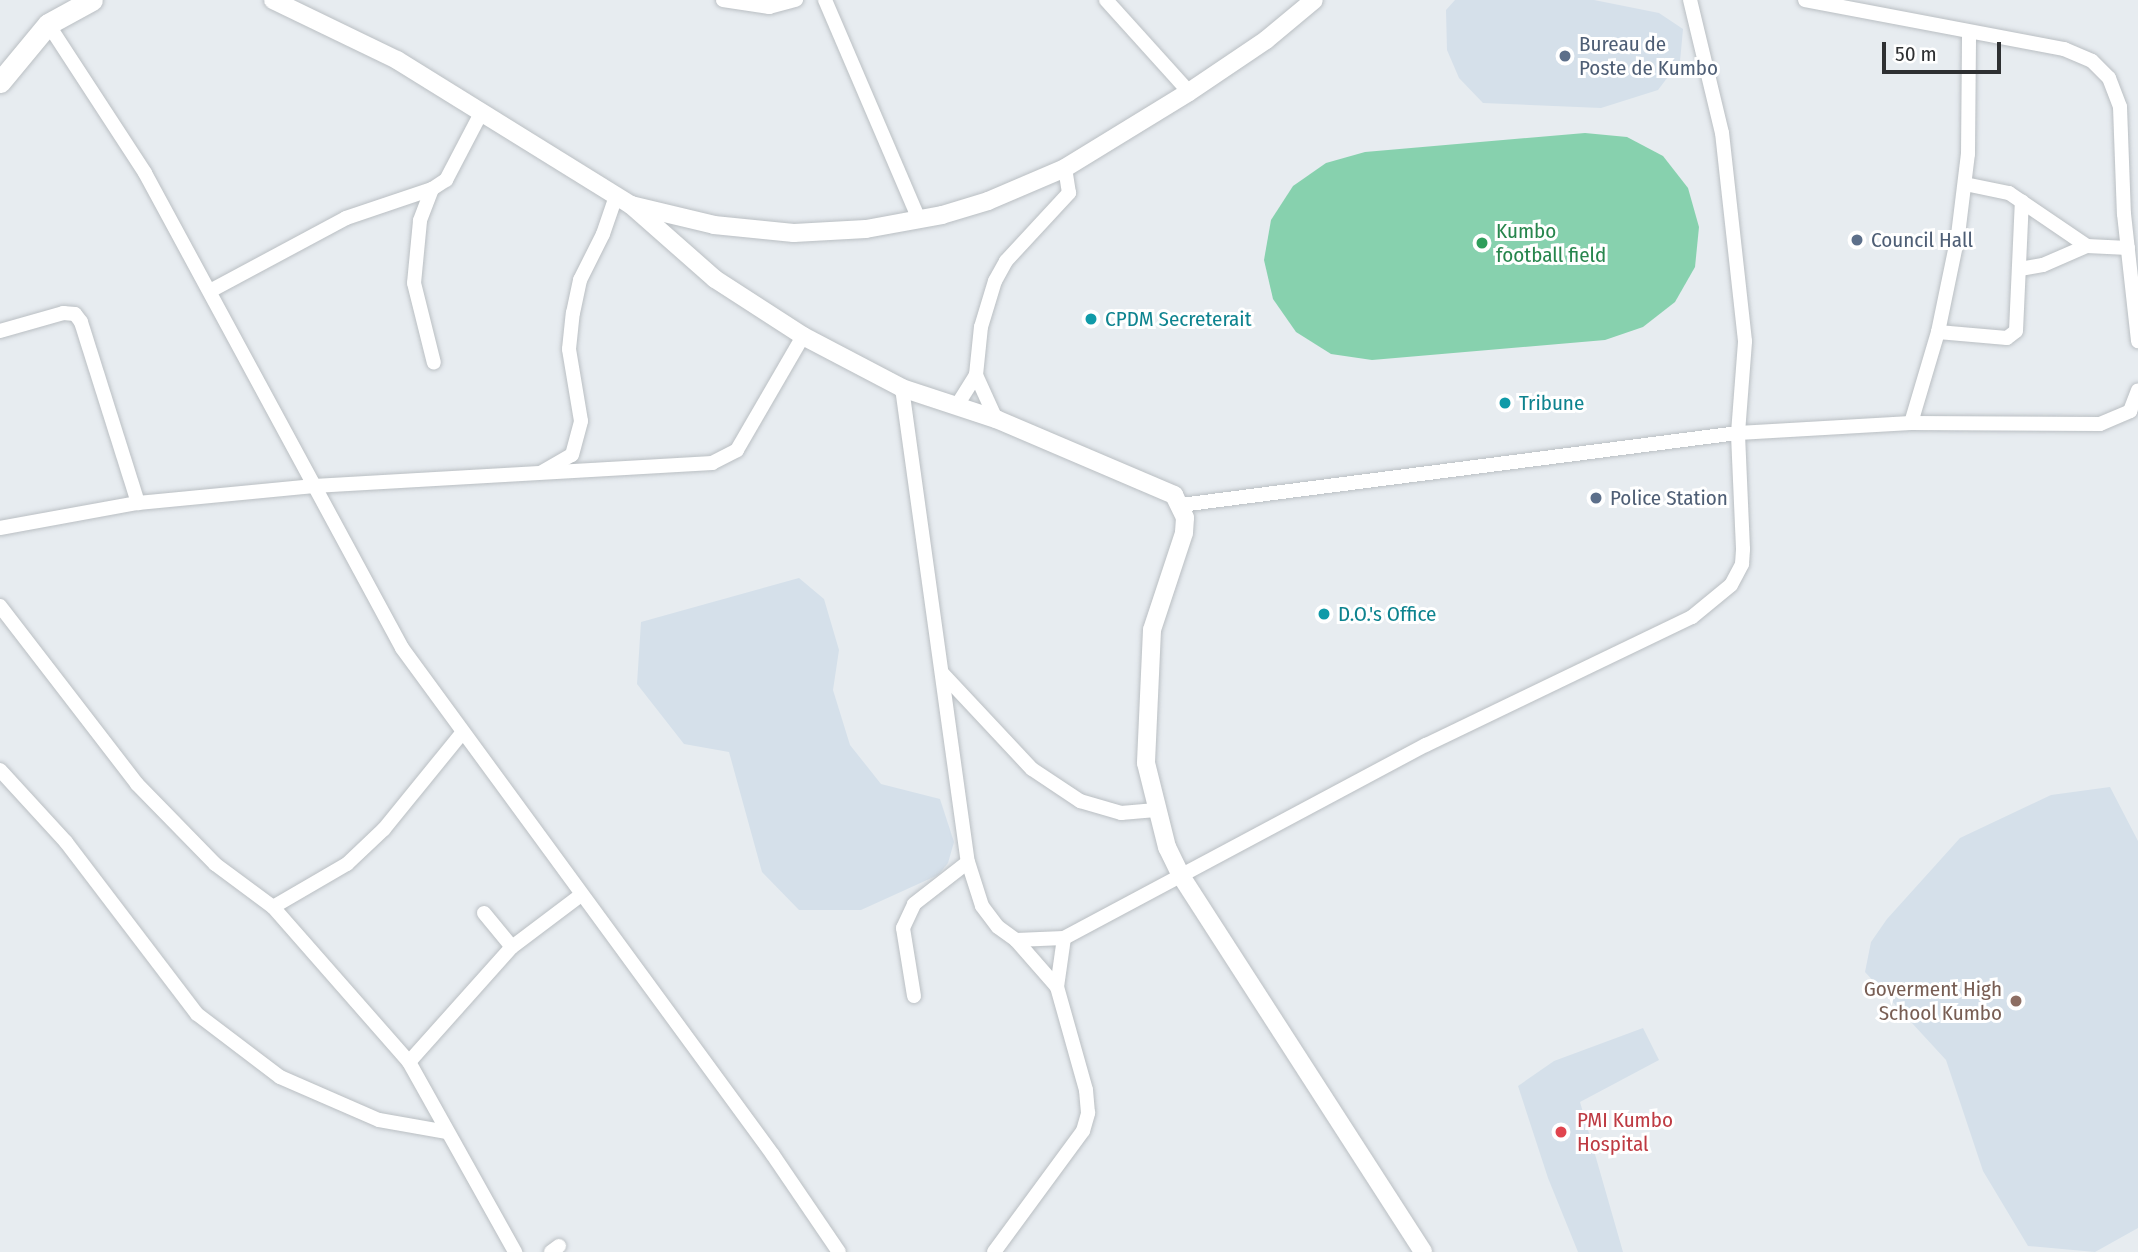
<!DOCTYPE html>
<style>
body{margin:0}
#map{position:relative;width:2138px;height:1252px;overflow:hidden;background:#e7ecf0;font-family:"Fira Sans Condensed",sans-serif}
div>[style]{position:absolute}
.built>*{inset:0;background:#d5e0ea}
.green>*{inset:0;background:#87d1ae}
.roads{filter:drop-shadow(0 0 2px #babfc3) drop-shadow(0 0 2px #babfc3)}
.minor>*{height:14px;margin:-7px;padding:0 7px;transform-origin:7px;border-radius:7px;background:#fff}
.tertiary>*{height:18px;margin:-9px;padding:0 9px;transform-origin:9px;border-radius:9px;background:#fff}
.secondary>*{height:21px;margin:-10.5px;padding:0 10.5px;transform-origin:10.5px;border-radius:10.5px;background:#fff}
.dots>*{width:19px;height:19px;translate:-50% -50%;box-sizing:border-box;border:4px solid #fff;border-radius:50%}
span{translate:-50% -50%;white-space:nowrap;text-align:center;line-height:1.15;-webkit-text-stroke:6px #fff;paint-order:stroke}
.service-label{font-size:21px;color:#4e5e75}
.left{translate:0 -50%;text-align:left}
.leisure-label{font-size:21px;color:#27864d}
.culture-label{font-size:21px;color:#0d838f}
.education-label{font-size:21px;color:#785e54}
.right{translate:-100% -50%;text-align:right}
.health-label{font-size:21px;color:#be3a42}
.scale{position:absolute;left:1882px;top:42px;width:119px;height:32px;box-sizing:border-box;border:4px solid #2e3032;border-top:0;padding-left:9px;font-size:21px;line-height:24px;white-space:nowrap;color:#2e3032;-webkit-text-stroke:5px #fff;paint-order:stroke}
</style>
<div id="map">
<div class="built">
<i style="clip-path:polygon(1455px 0,1594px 0,1659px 13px,1683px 29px,1680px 61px,1658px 90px,1601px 108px,1483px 103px,1459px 78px,1447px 50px,1446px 10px)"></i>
<i style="clip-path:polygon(799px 578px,824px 599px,839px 650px,833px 690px,850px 745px,881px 784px,940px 799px,954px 842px,948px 863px,938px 875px,861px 910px,799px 910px,762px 872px,729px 752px,684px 744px,637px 684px,641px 622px)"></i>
<i style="clip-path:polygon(2110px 787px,2138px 841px,2138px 1228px,2095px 1252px,2028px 1246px,1983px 1171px,1946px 1060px,1865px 972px,1871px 942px,1887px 919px,1960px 838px,2051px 795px)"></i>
<i style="clip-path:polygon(1643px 1028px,1659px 1060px,1580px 1102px,1623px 1252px,1578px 1252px,1548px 1178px,1518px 1086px,1554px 1061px)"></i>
</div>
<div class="green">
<i style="clip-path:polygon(1585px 133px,1627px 137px,1663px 156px,1688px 188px,1699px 227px,1695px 267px,1675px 302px,1643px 327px,1605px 340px,1372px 360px,1331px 354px,1296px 332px,1273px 299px,1264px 260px,1271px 220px,1293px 186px,1326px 163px,1365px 152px)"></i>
</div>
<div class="roads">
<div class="minor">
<i style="left:723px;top:0;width:47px;rotate:8.7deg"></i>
<i style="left:769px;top:7px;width:28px;rotate:-15deg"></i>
<i style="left:825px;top:0;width:238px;rotate:66.8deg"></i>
<i style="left:1106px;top:0;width:124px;rotate:47.9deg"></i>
<i style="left:1805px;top:0;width:264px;rotate:10.7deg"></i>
<i style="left:2064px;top:49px;width:30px;rotate:23deg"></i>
<i style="left:2092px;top:61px;width:24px;rotate:45deg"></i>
<i style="left:2109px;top:78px;width:31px;rotate:69deg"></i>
<i style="left:2120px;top:107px;width:107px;rotate:87.9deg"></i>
<i style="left:2124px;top:214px;width:128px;rotate:83.7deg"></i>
<i style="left:48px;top:24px;width:178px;rotate:56.9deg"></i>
<i style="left:145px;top:173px;width:540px;rotate:61.58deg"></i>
<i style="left:402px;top:648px;width:628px;rotate:53.8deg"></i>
<i style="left:773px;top:1155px;width:117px;rotate:55.8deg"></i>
<i style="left:1965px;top:184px;width:45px;rotate:11.6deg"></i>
<i style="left:2009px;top:193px;width:94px;rotate:34.2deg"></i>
<i style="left:2087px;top:246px;width:41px;rotate:2.8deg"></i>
<i style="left:432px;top:189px;width:34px;rotate:111deg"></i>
<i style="left:420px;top:221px;width:62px;rotate:95.5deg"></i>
<i style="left:414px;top:283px;width:82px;rotate:76deg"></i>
<i style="left:2020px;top:269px;width:23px;rotate:-10deg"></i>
<i style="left:2043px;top:265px;width:48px;rotate:-23.4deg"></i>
<i style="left:210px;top:291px;width:154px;rotate:-28.2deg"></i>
<i style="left:346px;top:218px;width:91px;rotate:-18.6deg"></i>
<i style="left:432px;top:189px;width:17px;rotate:-33deg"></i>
<i style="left:446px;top:180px;width:78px;rotate:-62.4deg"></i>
<i style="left:0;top:331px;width:66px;rotate:-15.9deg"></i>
<i style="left:63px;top:313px;width:12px;rotate:5deg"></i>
<i style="left:75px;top:314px;width:10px;rotate:53deg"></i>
<i style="left:81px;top:322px;width:190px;rotate:72.5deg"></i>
<i style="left:1938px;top:332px;width:69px;rotate:5deg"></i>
<i style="left:2007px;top:338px;width:11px;rotate:-38deg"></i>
<i style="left:2016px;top:331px;width:130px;rotate:-87.4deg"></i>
<i style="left:976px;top:375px;width:48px;rotate:65.6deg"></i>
<i style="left:902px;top:388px;width:479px;rotate:82.1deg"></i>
<i style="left:968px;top:862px;width:46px;rotate:72.3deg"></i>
<i style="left:982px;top:906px;width:26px;rotate:53deg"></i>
<i style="left:998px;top:927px;width:22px;rotate:36deg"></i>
<i style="left:1016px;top:940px;width:48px;rotate:-2.4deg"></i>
<i style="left:1064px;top:938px;width:410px;rotate:-28.1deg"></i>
<i style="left:1426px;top:745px;width:295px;rotate:-25.7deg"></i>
<i style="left:1692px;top:617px;width:50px;rotate:-39.4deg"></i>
<i style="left:1731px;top:585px;width:24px;rotate:-62deg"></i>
<i style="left:1742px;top:564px;width:15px;rotate:-86deg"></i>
<i style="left:1743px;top:549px;width:116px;rotate:-92.5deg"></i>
<i style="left:1738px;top:433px;width:92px;rotate:-85.6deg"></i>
<i style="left:1745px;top:341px;width:209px;rotate:-96.3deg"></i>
<i style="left:1722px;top:133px;width:137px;rotate:-103.5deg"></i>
<i style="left:956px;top:407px;width:38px;rotate:-58deg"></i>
<i style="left:976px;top:375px;width:48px;rotate:-84.1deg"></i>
<i style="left:981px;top:327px;width:48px;rotate:-73.1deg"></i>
<i style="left:995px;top:281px;width:23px;rotate:-61deg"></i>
<i style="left:1006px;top:261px;width:93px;rotate:-47.2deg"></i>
<i style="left:1069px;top:193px;width:25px;rotate:-99deg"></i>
<i style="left:1911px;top:423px;width:95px;rotate:-73.5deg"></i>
<i style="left:1938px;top:332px;width:99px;rotate:-78.3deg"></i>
<i style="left:1958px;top:235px;width:82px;rotate:-83deg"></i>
<i style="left:1968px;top:154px;width:120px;rotate:-89.5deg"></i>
<i style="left:542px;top:472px;width:34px;rotate:-30deg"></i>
<i style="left:572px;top:455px;width:35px;rotate:-75deg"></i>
<i style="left:581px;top:421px;width:73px;rotate:-99.5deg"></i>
<i style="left:569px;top:349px;width:36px;rotate:-84deg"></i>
<i style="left:573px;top:313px;width:34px;rotate:-78deg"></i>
<i style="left:580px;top:280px;width:51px;rotate:-63.4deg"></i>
<i style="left:603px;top:234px;width:39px;rotate:-71deg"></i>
<i style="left:1181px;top:505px;width:562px;rotate:-7.37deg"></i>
<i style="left:1738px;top:433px;width:173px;rotate:-3.3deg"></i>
<i style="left:1911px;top:423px;width:189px;rotate:0.3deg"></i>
<i style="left:2100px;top:424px;width:33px;rotate:-23deg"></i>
<i style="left:2130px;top:411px;width:22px;rotate:-69deg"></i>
<i style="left:0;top:528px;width:140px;rotate:-10.3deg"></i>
<i style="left:138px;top:503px;width:177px;rotate:-5.5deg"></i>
<i style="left:314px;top:486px;width:399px;rotate:-3.3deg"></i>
<i style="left:712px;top:463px;width:28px;rotate:-27deg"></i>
<i style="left:737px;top:450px;width:132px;rotate:-59.9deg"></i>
<i style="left:0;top:606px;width:225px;rotate:52.4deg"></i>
<i style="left:137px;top:784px;width:112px;rotate:45.7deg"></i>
<i style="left:215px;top:864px;width:72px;rotate:36.6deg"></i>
<i style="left:273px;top:907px;width:86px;rotate:-30.2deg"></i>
<i style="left:347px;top:864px;width:51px;rotate:-43.4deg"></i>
<i style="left:384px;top:829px;width:124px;rotate:-50.9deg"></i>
<i style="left:943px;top:674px;width:130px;rotate:46.9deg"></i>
<i style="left:1032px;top:769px;width:58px;rotate:33.7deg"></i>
<i style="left:1080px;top:801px;width:43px;rotate:16.3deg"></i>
<i style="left:1121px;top:813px;width:35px;rotate:-5deg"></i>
<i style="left:0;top:770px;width:98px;rotate:47.5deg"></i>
<i style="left:66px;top:842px;width:216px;rotate:52.7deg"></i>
<i style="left:197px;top:1014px;width:104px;rotate:37.2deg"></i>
<i style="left:280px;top:1077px;width:108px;rotate:23.5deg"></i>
<i style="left:379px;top:1120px;width:69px;rotate:10deg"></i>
<i style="left:273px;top:907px;width:206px;rotate:48.7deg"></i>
<i style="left:409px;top:1062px;width:218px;rotate:60.8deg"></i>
<i style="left:484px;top:913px;width:44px;rotate:50.5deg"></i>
<i style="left:512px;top:947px;width:86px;rotate:-37deg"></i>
<i style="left:1057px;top:987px;width:49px;rotate:-81.9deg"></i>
<i style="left:914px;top:996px;width:69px;rotate:-99.2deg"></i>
<i style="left:903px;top:928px;width:26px;rotate:-65deg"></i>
<i style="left:914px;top:904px;width:68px;rotate:-37.9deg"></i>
<i style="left:409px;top:1062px;width:154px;rotate:-48.2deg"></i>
<i style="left:551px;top:1252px;width:10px;rotate:-37deg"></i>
<i style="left:994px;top:1252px;width:150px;rotate:-53.7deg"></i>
<i style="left:1083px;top:1131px;width:19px;rotate:-74deg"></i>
<i style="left:1088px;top:1113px;width:23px;rotate:-95deg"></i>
<i style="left:1086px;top:1090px;width:107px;rotate:-105.7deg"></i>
<i style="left:1057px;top:987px;width:62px;rotate:-131.1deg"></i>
</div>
<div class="tertiary">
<i style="left:273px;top:0;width:138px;rotate:25.8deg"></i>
<i style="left:397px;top:60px;width:275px;rotate:31.8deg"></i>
<i style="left:631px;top:205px;width:85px;rotate:13.5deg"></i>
<i style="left:714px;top:225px;width:80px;rotate:5.7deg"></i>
<i style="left:794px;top:233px;width:72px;rotate:-3.2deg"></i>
<i style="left:866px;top:229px;width:77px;rotate:-10.4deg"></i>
<i style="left:942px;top:215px;width:48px;rotate:-16.9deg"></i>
<i style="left:988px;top:201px;width:84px;rotate:-23.2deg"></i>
<i style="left:1065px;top:168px;width:145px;rotate:-31.5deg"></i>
<i style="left:1189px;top:92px;width:93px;rotate:-34deg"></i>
<i style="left:1266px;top:40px;width:62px;rotate:-39.8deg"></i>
<i style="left:631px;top:205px;width:112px;rotate:41.4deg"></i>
<i style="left:715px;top:279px;width:105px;rotate:32.9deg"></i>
<i style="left:803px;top:336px;width:112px;rotate:27.7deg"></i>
<i style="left:902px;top:388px;width:99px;rotate:18.3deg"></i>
<i style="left:996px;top:419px;width:194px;rotate:23.1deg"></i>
<i style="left:1174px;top:495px;width:25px;rotate:64deg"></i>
<i style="left:1185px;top:518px;width:15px;rotate:94deg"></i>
<i style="left:1184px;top:533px;width:102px;rotate:108.3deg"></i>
<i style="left:1152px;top:630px;width:133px;rotate:92.6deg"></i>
<i style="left:1146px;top:763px;width:87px;rotate:76deg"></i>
<i style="left:1167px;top:847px;width:32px;rotate:64deg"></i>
<i style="left:1181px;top:876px;width:447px;rotate:57.2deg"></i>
</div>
<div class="secondary">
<i style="left:0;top:82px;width:75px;rotate:-50.4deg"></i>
<i style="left:48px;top:24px;width:50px;rotate:-28.6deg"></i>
</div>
</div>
<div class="dots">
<i style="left:1565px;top:56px;background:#5c6f8a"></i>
<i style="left:1857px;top:240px;background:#5c6f8a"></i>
<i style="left:1482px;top:243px;background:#2e9e5b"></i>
<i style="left:1091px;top:319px;background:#0f9aa8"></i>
<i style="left:1505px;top:403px;background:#0f9aa8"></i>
<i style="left:1596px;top:498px;background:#5c6f8a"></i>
<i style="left:1324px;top:614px;background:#0f9aa8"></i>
<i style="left:2016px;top:1001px;background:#8d6e63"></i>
<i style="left:1561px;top:1132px;background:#e0444e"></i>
</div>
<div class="service-label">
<span class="left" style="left:1579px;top:56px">Bureau de<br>Poste de Kumbo</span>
<span class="left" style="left:1871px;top:240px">Council Hall</span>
<span class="left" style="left:1610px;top:498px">Police Station</span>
</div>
<div class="leisure-label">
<span class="left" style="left:1496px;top:243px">Kumbo<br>football field</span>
</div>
<div class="culture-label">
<span class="left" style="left:1105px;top:319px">CPDM Secreterait</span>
<span class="left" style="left:1519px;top:403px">Tribune</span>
<span class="left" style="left:1338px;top:614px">D.O.'s Office</span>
</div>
<div class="education-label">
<span class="right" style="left:2002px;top:1001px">Goverment High<br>School Kumbo</span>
</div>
<div class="health-label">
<span class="left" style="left:1577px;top:1132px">PMI Kumbo<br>Hospital</span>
</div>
<div class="scale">50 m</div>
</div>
